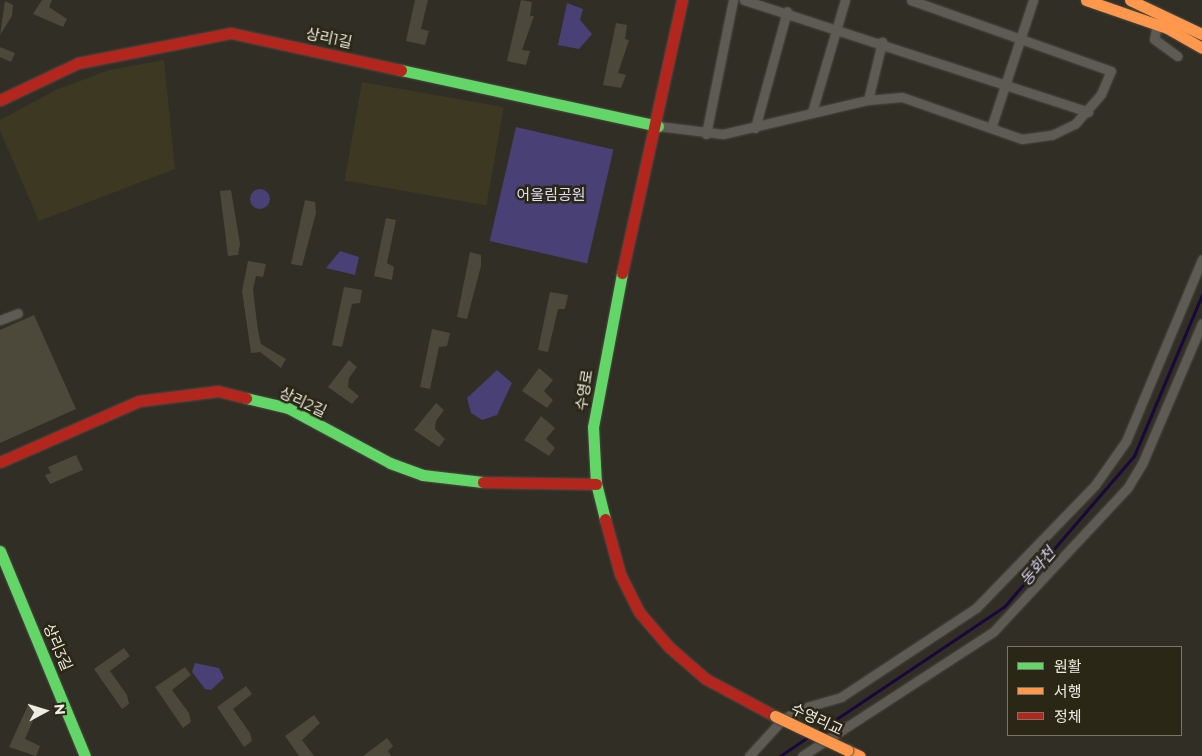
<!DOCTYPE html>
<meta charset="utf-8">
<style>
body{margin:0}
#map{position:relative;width:1202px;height:756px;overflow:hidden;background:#302e25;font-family:Montserrat,"Noto Sans KR",sans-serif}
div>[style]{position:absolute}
.built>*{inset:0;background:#3d3822;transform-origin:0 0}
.green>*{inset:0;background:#494075;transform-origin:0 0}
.round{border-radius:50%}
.stream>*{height:2.5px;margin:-1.25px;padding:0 1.25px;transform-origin:1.25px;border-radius:1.25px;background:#19083b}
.building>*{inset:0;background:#4c493a}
.roads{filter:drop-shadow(0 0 1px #4b4941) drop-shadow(0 0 1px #4b4941)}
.street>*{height:9px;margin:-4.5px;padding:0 4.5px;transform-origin:4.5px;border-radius:4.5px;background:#5d5b54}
.fast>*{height:11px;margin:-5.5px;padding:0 5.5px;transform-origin:5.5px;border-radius:5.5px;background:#63d668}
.slow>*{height:11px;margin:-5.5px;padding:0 5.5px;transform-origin:5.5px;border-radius:5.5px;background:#ff974d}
.jam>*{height:11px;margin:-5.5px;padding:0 5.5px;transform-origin:5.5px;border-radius:5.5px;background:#b3261e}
.bridges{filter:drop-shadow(0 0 1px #4b4941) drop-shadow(0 0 1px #4b4941)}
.slow-bridge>*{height:11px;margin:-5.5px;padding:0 5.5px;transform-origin:5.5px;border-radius:5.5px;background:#ff974d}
span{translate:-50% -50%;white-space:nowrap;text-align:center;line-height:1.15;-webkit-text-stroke:5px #2b2717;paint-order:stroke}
.street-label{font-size:15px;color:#efece2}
.park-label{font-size:15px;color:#dddcf2}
.water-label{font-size:16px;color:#d3cffc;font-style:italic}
.legend{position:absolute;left:1007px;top:646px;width:175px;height:90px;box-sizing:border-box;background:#2b2717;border:1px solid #797668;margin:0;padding:6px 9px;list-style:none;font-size:15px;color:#efece2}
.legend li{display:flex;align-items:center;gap:10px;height:25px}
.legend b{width:25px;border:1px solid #797668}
.north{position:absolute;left:20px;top:686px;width:50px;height:50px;-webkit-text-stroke:4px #2b2717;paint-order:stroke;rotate:84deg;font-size:14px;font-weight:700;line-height:20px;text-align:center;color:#efece2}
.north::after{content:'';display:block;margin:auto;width:18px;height:22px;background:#efece2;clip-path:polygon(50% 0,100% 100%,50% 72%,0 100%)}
</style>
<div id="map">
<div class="built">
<i style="clip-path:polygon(164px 60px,175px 169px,39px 221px,0 131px,0 120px,56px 90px,109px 70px)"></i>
<i style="left:362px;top:82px;width:144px;height:100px;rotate:10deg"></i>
</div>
<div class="green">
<i style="clip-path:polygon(567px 3px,583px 9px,580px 20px,592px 34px,579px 49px,558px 45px)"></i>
<i style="left:516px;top:127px;width:100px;height:117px;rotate:13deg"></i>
<i class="round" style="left:250px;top:189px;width:20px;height:20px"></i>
<i style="clip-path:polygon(340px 251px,359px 257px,355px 275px,326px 268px)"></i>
<i style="clip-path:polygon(497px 370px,512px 383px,497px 415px,482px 420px,471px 413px,467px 398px)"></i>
<i style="clip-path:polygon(195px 663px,219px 668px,224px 678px,211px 690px,205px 689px,192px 672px)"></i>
</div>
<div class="stream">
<i style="left:817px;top:732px;width:225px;rotate:-33.8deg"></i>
<i style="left:1004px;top:607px;width:199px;rotate:-49.3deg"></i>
<i style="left:1134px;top:456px;width:175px;rotate:-67.1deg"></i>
<i style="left:780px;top:756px;width:36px;rotate:-34deg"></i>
</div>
<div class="building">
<i style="clip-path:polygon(42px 0,52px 0,49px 7px,67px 19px,63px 27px,33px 14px)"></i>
<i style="clip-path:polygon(415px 0,428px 0,421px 29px,429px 31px,425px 45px,406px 41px)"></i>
<i style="clip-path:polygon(521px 0,532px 2px,530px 16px,534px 16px,522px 50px,530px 51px,526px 65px,507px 61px)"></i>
<i style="clip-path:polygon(5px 1px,13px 5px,12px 16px,0 35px)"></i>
<i style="clip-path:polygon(616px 23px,627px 25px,625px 39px,629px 40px,618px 73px,626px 75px,621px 88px,603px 85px)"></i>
<i style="clip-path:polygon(0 47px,15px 53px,11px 62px,0 57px)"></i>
<i style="clip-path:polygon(231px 190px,240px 244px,238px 255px,228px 256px,220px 191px)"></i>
<i style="clip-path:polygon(305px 200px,315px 202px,316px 213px,302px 266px,291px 264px)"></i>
<i style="clip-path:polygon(386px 218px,396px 220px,387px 263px,394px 267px,392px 280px,374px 276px)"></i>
<i style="clip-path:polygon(470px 252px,481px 255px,481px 266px,467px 319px,457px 317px)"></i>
<i style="clip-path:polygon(248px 261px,266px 264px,263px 277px,256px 276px,253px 290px,258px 331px,261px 344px,286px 359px,281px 368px,260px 352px,251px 353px,242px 291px)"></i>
<i style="clip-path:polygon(344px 287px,362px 290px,360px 303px,352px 304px,342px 347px,332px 345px)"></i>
<i style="clip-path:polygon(550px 292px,568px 295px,565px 309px,558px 309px,548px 352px,538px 350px)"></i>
<i style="clip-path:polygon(34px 315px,76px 409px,0 443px,0 330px)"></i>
<i style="clip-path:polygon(432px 329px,450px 333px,447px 346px,439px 347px,430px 389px,420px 387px)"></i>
<i style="clip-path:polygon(349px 360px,357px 367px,349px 378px,348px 387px,359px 396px,352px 404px,328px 387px)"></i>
<i style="clip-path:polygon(539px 368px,553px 380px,544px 391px,553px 400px,547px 408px,522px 391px)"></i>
<i style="clip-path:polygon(436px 403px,444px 410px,436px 421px,435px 429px,445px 439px,439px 447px,414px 430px)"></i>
<i style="clip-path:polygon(541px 416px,555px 428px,546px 439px,555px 448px,549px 456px,524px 440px)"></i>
<i style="clip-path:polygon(76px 455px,83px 470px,50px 484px,45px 475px,51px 473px,48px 467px)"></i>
<i style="clip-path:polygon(124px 648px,130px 656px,110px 671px,127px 695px,129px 704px,122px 709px,94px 669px)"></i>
<i style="clip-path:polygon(185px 667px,191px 675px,172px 690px,189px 713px,191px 722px,183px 728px,155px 687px)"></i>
<i style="clip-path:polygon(246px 686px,252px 694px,233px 709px,250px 733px,252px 741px,244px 747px,217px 707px)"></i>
<i style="clip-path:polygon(29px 703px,39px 707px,25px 739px,40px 746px,36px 756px,9px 747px)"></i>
<i style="clip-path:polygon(314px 715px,320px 723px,302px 740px,314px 756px,299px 756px,285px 736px)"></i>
<i style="clip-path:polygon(387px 738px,393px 746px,388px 751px,391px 756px,363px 756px)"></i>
</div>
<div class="roads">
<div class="street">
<i style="left:744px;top:0;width:362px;rotate:18deg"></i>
<i style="left:1157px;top:25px;width:14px;rotate:102deg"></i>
<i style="left:1154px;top:39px;width:29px;rotate:36deg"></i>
<i style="left:868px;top:100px;width:60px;rotate:-76.4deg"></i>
<i style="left:812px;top:112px;width:117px;rotate:-73.6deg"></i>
<i style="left:658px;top:126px;width:65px;rotate:7deg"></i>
<i style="left:723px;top:134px;width:149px;rotate:-13.2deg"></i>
<i style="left:868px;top:100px;width:34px;rotate:-5deg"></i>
<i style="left:902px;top:97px;width:127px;rotate:19.3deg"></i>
<i style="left:1022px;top:139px;width:30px;rotate:-8deg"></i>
<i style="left:1052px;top:135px;width:25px;rotate:-26deg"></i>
<i style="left:1075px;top:124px;width:40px;rotate:-49deg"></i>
<i style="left:1101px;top:94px;width:25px;rotate:-67deg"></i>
<i style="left:1111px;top:71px;width:212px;rotate:-160.5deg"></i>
<i style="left:755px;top:128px;width:121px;rotate:-74.7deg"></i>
<i style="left:991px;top:128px;width:135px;rotate:-71.8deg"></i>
<i style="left:706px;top:134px;width:137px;rotate:-78.6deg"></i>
<i style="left:0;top:320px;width:19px;rotate:-21deg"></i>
<i style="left:749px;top:756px;width:49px;rotate:-47.5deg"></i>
<i style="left:782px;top:720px;width:24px;rotate:-30deg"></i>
<i style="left:803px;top:708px;width:40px;rotate:-16deg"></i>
<i style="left:841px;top:697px;width:162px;rotate:-33.4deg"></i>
<i style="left:976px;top:608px;width:171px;rotate:-45.9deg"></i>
<i style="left:1095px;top:485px;width:54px;rotate:-54.8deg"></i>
<i style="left:1126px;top:441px;width:197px;rotate:-67.3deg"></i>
<i style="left:802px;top:756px;width:228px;rotate:-33deg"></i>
<i style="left:993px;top:632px;width:198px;rotate:-47deg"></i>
<i style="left:1128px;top:487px;width:27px;rotate:-59deg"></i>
<i style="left:1142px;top:464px;width:153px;rotate:-66.9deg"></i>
</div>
<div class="fast">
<i style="left:401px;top:70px;width:263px;rotate:12.3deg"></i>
<i style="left:246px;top:398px;width:43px;rotate:13.4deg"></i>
<i style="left:288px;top:408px;width:116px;rotate:28.3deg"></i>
<i style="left:390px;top:463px;width:35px;rotate:20deg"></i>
<i style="left:423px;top:475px;width:60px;rotate:6.7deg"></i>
<i style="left:605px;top:519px;width:36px;rotate:-104deg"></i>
<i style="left:596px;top:484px;width:57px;rotate:-93deg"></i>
<i style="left:593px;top:427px;width:157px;rotate:-79.3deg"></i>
<i style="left:0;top:551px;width:222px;rotate:67.5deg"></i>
</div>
<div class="slow">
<i style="left:1086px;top:0;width:86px;rotate:19.1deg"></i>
<i style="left:1167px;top:28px;width:40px;rotate:29.7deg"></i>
<i style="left:1130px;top:0;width:80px;rotate:25.3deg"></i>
<i style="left:847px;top:750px;width:14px;rotate:25deg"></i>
</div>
<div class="jam">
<i style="left:0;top:100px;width:86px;rotate:-25.4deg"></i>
<i style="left:78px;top:63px;width:156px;rotate:-11.1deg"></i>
<i style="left:231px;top:33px;width:174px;rotate:12.3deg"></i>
<i style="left:622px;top:273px;width:280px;rotate:-77.6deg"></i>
<i style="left:0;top:462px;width:152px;rotate:-23.7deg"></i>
<i style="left:139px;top:401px;width:80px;rotate:-7.2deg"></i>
<i style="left:218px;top:391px;width:29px;rotate:14deg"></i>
<i style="left:483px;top:482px;width:113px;rotate:1deg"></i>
<i style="left:605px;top:519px;width:57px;rotate:74.7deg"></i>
<i style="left:620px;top:574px;width:42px;rotate:63.4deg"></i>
<i style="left:639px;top:612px;width:46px;rotate:49.4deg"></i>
<i style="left:669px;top:647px;width:49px;rotate:40.9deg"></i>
<i style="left:706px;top:679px;width:78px;rotate:28.2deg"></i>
</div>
</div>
<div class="bridges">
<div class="slow-bridge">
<i style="left:775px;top:716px;width:80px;rotate:25.3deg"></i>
</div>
</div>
<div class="street-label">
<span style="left:329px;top:38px;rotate:12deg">상리1길</span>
<span style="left:584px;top:390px;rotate:-81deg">수영로</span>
<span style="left:303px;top:402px;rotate:25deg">상리2길</span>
<span style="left:58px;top:647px;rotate:67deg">상리3길</span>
<span style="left:817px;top:719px;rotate:25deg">수영리교</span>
</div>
<div class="park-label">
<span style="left:551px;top:195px">어울림공원</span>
</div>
<div class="water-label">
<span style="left:1038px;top:567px;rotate:-49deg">동화천</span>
</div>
<ul class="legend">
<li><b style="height:6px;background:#63d668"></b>원활</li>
<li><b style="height:6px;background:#ff974d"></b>서행</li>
<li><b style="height:6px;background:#b3261e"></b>정체</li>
</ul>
<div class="north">N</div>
</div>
